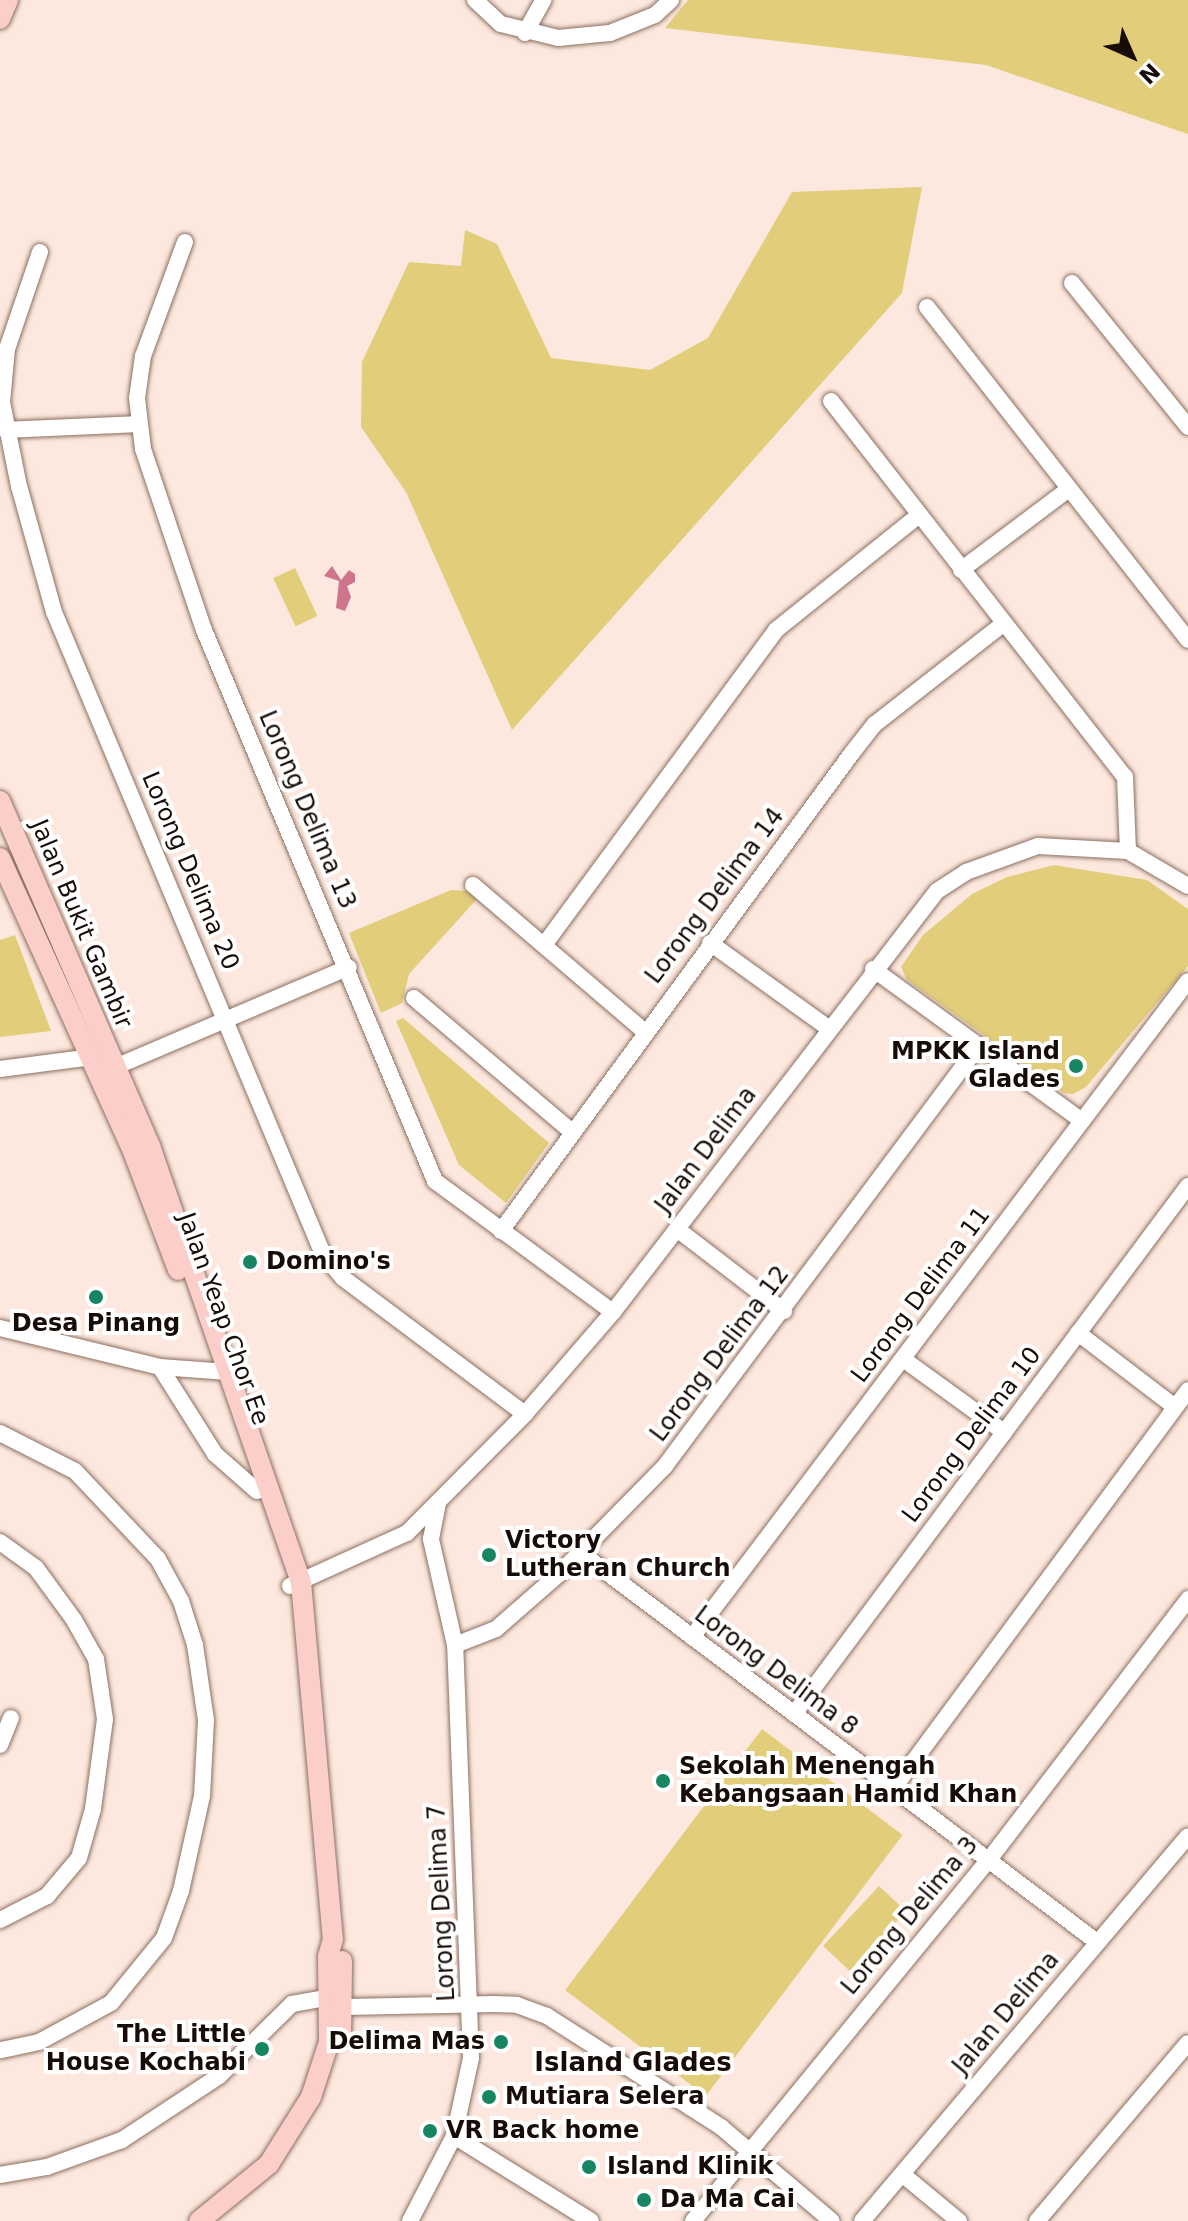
<!DOCTYPE html>
<style>
body{margin:0}
#map{position:relative;width:1188px;height:2221px;overflow:hidden;background:#fce8de;font-family:"DejaVu Sans",sans-serif}
div>[style]{position:absolute}
.green>*{inset:0;background:#e1cd7a;transform-origin:0 0}
.water>*{inset:0;background:#ce748d}
.roads{filter:drop-shadow(0 0 2px #8c6f60) drop-shadow(0 0 2px #8c6f60)}
.minor>*{height:16px;margin:-8px;padding:0 8px;transform-origin:8px;border-radius:8px;background:#fff}
.major>*{height:20px;margin:-10px;padding:0 10px;transform-origin:10px;border-radius:10px;background:#fccec9}
.dots>*{width:22px;height:22px;translate:-50% -50%;box-sizing:border-box;border:4px solid #fff;border-radius:50%}
span{translate:-50% -50%;white-space:nowrap;text-align:center;line-height:1.15;-webkit-text-stroke:8px #fff;paint-order:stroke}
.street-label{font-size:24px;color:#170c07}
.poi-label{font-size:24px;color:#170c07;font-weight:700}
.right{translate:-100% -50%;text-align:right}
.left{translate:0 -50%;text-align:left}
.neighbourhood-label{font-size:26px;color:#170c07;font-weight:700}
.north{position:absolute;left:1092px;top:16px;width:80px;height:80px;-webkit-text-stroke:6px #fff;paint-order:stroke;rotate:135deg;font-size:22px;font-weight:700;line-height:32px;text-align:center;color:#170c07}
.north::after{content:'';display:block;margin:auto;width:28px;height:36px;background:#170c07;clip-path:polygon(50% 0,100% 100%,50% 72%,0 100%)}
</style>
<div id="map">
<div class="green">
<i style="clip-path:polygon(688px 0,1188px 0,1188px 134px,986px 65px,665px 28px)"></i>
<i style="clip-path:polygon(922px 187px,902px 293px,512px 730px,406px 492px,361px 427px,362px 362px,409px 262px,461px 266px,465px 230px,497px 244px,551px 358px,650px 370px,708px 338px,792px 192px)"></i>
<i style="left:295px;top:568px;width:53px;height:24px;rotate:65deg"></i>
<i style="clip-path:polygon(1054px 865px,1147px 880px,1188px 909px,1188px 966px,1086px 1087px,1073px 1094px,1064px 1093px,907px 980px,901px 967px,923px 935px,972px 894px,1007px 877px)"></i>
<i style="clip-path:polygon(451px 890px,468px 891px,477px 899px,409px 974px,402px 1003px,381px 1013px,349px 933px)"></i>
<i style="clip-path:polygon(15px 935px,51px 1031px,0 1037px,0 940px)"></i>
<i style="clip-path:polygon(403px 1018px,549px 1143px,506px 1203px,459px 1165px,396px 1021px)"></i>
<i style="left:762px;top:1729px;width:176px;height:327px;rotate:37deg"></i>
<i style="left:879px;top:1886px;width:37px;height:82px;rotate:43deg"></i>
</div>
<div class="water">
<i style="clip-path:polygon(332px 566px,341px 580px,349px 570px,355px 574px,355px 582px,347px 586px,351px 597px,345px 611px,336px 608px,339px 581px,324px 576px)"></i>
</div>
<div class="roads">
<div class="minor">
<i style="left:475px;top:0;width:35px;rotate:43deg"></i>
<i style="left:501px;top:24px;width:59px;rotate:13.8deg"></i>
<i style="left:558px;top:38px;width:52px;rotate:-5.5deg"></i>
<i style="left:610px;top:33px;width:48px;rotate:-21.8deg"></i>
<i style="left:655px;top:15px;width:22px;rotate:-43deg"></i>
<i style="left:525px;top:33px;width:38px;rotate:-61deg"></i>
<i style="left:185px;top:242px;width:121px;rotate:110.2deg"></i>
<i style="left:143px;top:356px;width:42px;rotate:98.1deg"></i>
<i style="left:137px;top:398px;width:51px;rotate:83.3deg"></i>
<i style="left:143px;top:449px;width:191px;rotate:71.4deg"></i>
<i style="left:204px;top:630px;width:597px;rotate:67.25deg"></i>
<i style="left:435px;top:1181px;width:221px;rotate:36.4deg"></i>
<i style="left:40px;top:252px;width:102px;rotate:108.8deg"></i>
<i style="left:7px;top:349px;width:53px;rotate:95.4deg"></i>
<i style="left:2px;top:402px;width:86px;rotate:78.6deg"></i>
<i style="left:19px;top:486px;width:131px;rotate:74.5deg"></i>
<i style="left:54px;top:612px;width:696px;rotate:67.27deg"></i>
<i style="left:323px;top:1254px;width:31px;rotate:50deg"></i>
<i style="left:343px;top:1278px;width:227px;rotate:36.8deg"></i>
<i style="left:1072px;top:283px;width:185px;rotate:51.1deg"></i>
<i style="left:927px;top:307px;width:423px;rotate:51.9deg"></i>
<i style="left:831px;top:401px;width:477px;rotate:52deg"></i>
<i style="left:1125px;top:777px;width:74px;rotate:87.7deg"></i>
<i style="left:6px;top:430px;width:132px;rotate:-2.6deg"></i>
<i style="left:961px;top:570px;width:135px;rotate:-36.9deg"></i>
<i style="left:473px;top:885px;width:226px;rotate:40.5deg"></i>
<i style="left:710px;top:943px;width:144px;rotate:35.7deg"></i>
<i style="left:544px;top:945px;width:391px;rotate:-53.6deg"></i>
<i style="left:776px;top:630px;width:184px;rotate:-38.8deg"></i>
<i style="left:873px;top:969px;width:258px;rotate:36deg"></i>
<i style="left:414px;top:998px;width:207px;rotate:40.3deg"></i>
<i style="left:115px;top:1067px;width:254px;rotate:-23.1deg"></i>
<i style="left:0;top:1069px;width:93px;rotate:-7.4deg"></i>
<i style="left:677px;top:1229px;width:135px;rotate:37.5deg"></i>
<i style="left:501px;top:1231px;width:593px;rotate:-53.71deg"></i>
<i style="left:852px;top:753px;width:37px;rotate:-52deg"></i>
<i style="left:875px;top:724px;width:162px;rotate:-38deg"></i>
<i style="left:0;top:1328px;width:165px;rotate:13.7deg"></i>
<i style="left:160px;top:1367px;width:68px;rotate:4.2deg"></i>
<i style="left:1078px;top:1333px;width:122px;rotate:37.3deg"></i>
<i style="left:903px;top:1359px;width:125px;rotate:35.9deg"></i>
<i style="left:160px;top:1367px;width:103px;rotate:57.7deg"></i>
<i style="left:215px;top:1454px;width:56px;rotate:41.4deg"></i>
<i style="left:0;top:1433px;width:84px;rotate:26.9deg"></i>
<i style="left:75px;top:1471px;width:121px;rotate:46.7deg"></i>
<i style="left:158px;top:1559px;width:48px;rotate:61.3deg"></i>
<i style="left:181px;top:1601px;width:46px;rotate:72.3deg"></i>
<i style="left:195px;top:1645px;width:76px;rotate:81.7deg"></i>
<i style="left:206px;top:1720px;width:76px;rotate:93deg"></i>
<i style="left:202px;top:1796px;width:97px;rotate:102.5deg"></i>
<i style="left:181px;top:1891px;width:50px;rotate:109.9deg"></i>
<i style="left:164px;top:1938px;width:84px;rotate:129.2deg"></i>
<i style="left:111px;top:2003px;width:82px;rotate:151.6deg"></i>
<i style="left:39px;top:2042px;width:40px;rotate:168deg"></i>
<i style="left:0;top:1542px;width:44px;rotate:35.8deg"></i>
<i style="left:36px;top:1568px;width:64px;rotate:53.8deg"></i>
<i style="left:74px;top:1620px;width:45px;rotate:60.6deg"></i>
<i style="left:96px;top:1659px;width:61px;rotate:81.5deg"></i>
<i style="left:105px;top:1719px;width:91px;rotate:97.6deg"></i>
<i style="left:93px;top:1809px;width:51px;rotate:105.9deg"></i>
<i style="left:79px;top:1858px;width:50px;rotate:130.1deg"></i>
<i style="left:47px;top:1896px;width:53px;rotate:152.9deg"></i>
<i style="left:581px;top:1553px;width:646px;rotate:37.01deg"></i>
<i style="left:290px;top:1586px;width:128px;rotate:-24.4deg"></i>
<i style="left:407px;top:1533px;width:168px;rotate:-45.2deg"></i>
<i style="left:525px;top:1414px;width:135px;rotate:-49.2deg"></i>
<i style="left:613px;top:1312px;width:531px;rotate:-52.42deg"></i>
<i style="left:937px;top:891px;width:35px;rotate:-33deg"></i>
<i style="left:966px;top:872px;width:77px;rotate:-19.9deg"></i>
<i style="left:1038px;top:846px;width:90px;rotate:3.2deg"></i>
<i style="left:1128px;top:851px;width:69px;rotate:30.3deg"></i>
<i style="left:692px;top:1637px;width:822px;rotate:-52.91deg"></i>
<i style="left:455px;top:1645px;width:44px;rotate:-21.3deg"></i>
<i style="left:496px;top:1629px;width:84px;rotate:-41.1deg"></i>
<i style="left:559px;top:1574px;width:151px;rotate:-45.5deg"></i>
<i style="left:665px;top:1466px;width:525px;rotate:-53.28deg"></i>
<i style="left:794px;top:1714px;width:659px;rotate:-53.27deg"></i>
<i style="left:0;top:1745px;width:29px;rotate:-68deg"></i>
<i style="left:893px;top:1789px;width:496px;rotate:-53.5deg"></i>
<i style="left:345px;top:2007px;width:149px;rotate:-1.2deg"></i>
<i style="left:494px;top:2004px;width:23px;rotate:2deg"></i>
<i style="left:517px;top:2005px;width:32px;rotate:20deg"></i>
<i style="left:547px;top:2016px;width:206px;rotate:32.5deg"></i>
<i style="left:721px;top:2127px;width:145px;rotate:40.3deg"></i>
<i style="left:454px;top:2136px;width:161px;rotate:31.8deg"></i>
<i style="left:902px;top:2174px;width:74px;rotate:39.5deg"></i>
<i style="left:0;top:2175px;width:48px;rotate:-9.7deg"></i>
<i style="left:47px;top:2167px;width:80px;rotate:-19.8deg"></i>
<i style="left:122px;top:2140px;width:116px;rotate:-33.4deg"></i>
<i style="left:219px;top:2076px;width:103px;rotate:-44.6deg"></i>
<i style="left:292px;top:2004px;width:39px;rotate:-10deg"></i>
<i style="left:410px;top:2221px;width:96px;rotate:-62.6deg"></i>
<i style="left:454px;top:2136px;width:80px;rotate:-77.7deg"></i>
<i style="left:471px;top:2058px;width:413px;rotate:-92.2deg"></i>
<i style="left:455px;top:1645px;width:109px;rotate:-102.8deg"></i>
<i style="left:431px;top:1539px;width:36px;rotate:-79deg"></i>
<i style="left:693px;top:2221px;width:465px;rotate:-50.7deg"></i>
<i style="left:988px;top:1861px;width:330px;rotate:-52.6deg"></i>
<i style="left:862px;top:2221px;width:504px;rotate:-49.74deg"></i>
<i style="left:1037px;top:2221px;width:233px;rotate:-49.7deg"></i>
</div>
<div class="major">
<i style="left:0;top:19px;width:21px;rotate:-67deg"></i>
<i style="left:0;top:801px;width:379px;rotate:66.5deg"></i>
<i style="left:151px;top:1149px;width:458px;rotate:70.9deg"></i>
<i style="left:301px;top:1582px;width:358px;rotate:84.9deg"></i>
<i style="left:333px;top:1939px;width:19px;rotate:106deg"></i>
<i style="left:328px;top:1957px;width:85px;rotate:89.3deg"></i>
<i style="left:329px;top:2042px;width:58px;rotate:108.1deg"></i>
<i style="left:311px;top:2097px;width:79px;rotate:122.1deg"></i>
<i style="left:269px;top:2164px;width:90px;rotate:140.8deg"></i>
<i style="left:0;top:858px;width:325px;rotate:65.6deg"></i>
<i style="left:134px;top:1154px;width:124px;rotate:69.2deg"></i>
<i style="left:341px;top:2037px;width:76px;rotate:-89.2deg"></i>
</div>
</div>
<div class="dots">
<i style="left:1076px;top:1066px;background:#188562"></i>
<i style="left:250px;top:1262px;background:#188562"></i>
<i style="left:96px;top:1297px;background:#188562"></i>
<i style="left:489px;top:1555px;background:#188562"></i>
<i style="left:663px;top:1781px;background:#188562"></i>
<i style="left:501px;top:2042px;background:#188562"></i>
<i style="left:262px;top:2049px;background:#188562"></i>
<i style="left:489px;top:2097px;background:#188562"></i>
<i style="left:430px;top:2131px;background:#188562"></i>
<i style="left:589px;top:2167px;background:#188562"></i>
<i style="left:644px;top:2200px;background:#188562"></i>
</div>
<div class="street-label">
<span style="left:307px;top:810px;rotate:67deg">Lorong Delima 13</span>
<span style="left:190px;top:871px;rotate:67deg">Lorong Delima 20</span>
<span style="left:715px;top:896px;rotate:-53deg">Lorong Delima 14</span>
<span style="left:81px;top:924px;rotate:67deg">Jalan Bukit Gambir</span>
<span style="left:706px;top:1150px;rotate:-53deg">Jalan Delima</span>
<span style="left:921px;top:1295px;rotate:-53deg">Lorong Delima 11</span>
<span style="left:223px;top:1319px;rotate:70deg">Jalan Yeap Chor Ee</span>
<span style="left:720px;top:1354px;rotate:-53deg">Lorong Delima 12</span>
<span style="left:972px;top:1435px;rotate:-53deg">Lorong Delima 10</span>
<span style="left:776px;top:1671px;rotate:37deg">Lorong Delima 8</span>
<span style="left:442px;top:1903px;rotate:-93deg">Lorong Delima 7</span>
<span style="left:910px;top:1916px;rotate:-50deg">Lorong Delima 3</span>
<span style="left:1006px;top:2013px;rotate:-50deg">Jalan Delima</span>
</div>
<div class="poi-label">
<span class="right" style="left:1060px;top:1066px">MPKK Island<br>Glades</span>
<span class="left" style="left:266px;top:1262px">Domino's</span>
<span style="left:96px;top:1324px">Desa Pinang</span>
<span class="left" style="left:505px;top:1555px">Victory<br>Lutheran Church</span>
<span class="left" style="left:679px;top:1781px">Sekolah Menengah<br>Kebangsaan Hamid Khan</span>
<span class="right" style="left:246px;top:2049px">The Little<br>House Kochabi</span>
<span class="right" style="left:485px;top:2042px">Delima Mas</span>
<span class="left" style="left:505px;top:2097px">Mutiara Selera</span>
<span class="left" style="left:446px;top:2131px">VR Back home</span>
<span class="left" style="left:607px;top:2167px">Island Klinik</span>
<span class="left" style="left:660px;top:2200px">Da Ma Cai</span>
</div>
<div class="neighbourhood-label">
<span style="left:633px;top:2063px">Island Glades</span>
</div>
<div class="north">N</div>
</div>
